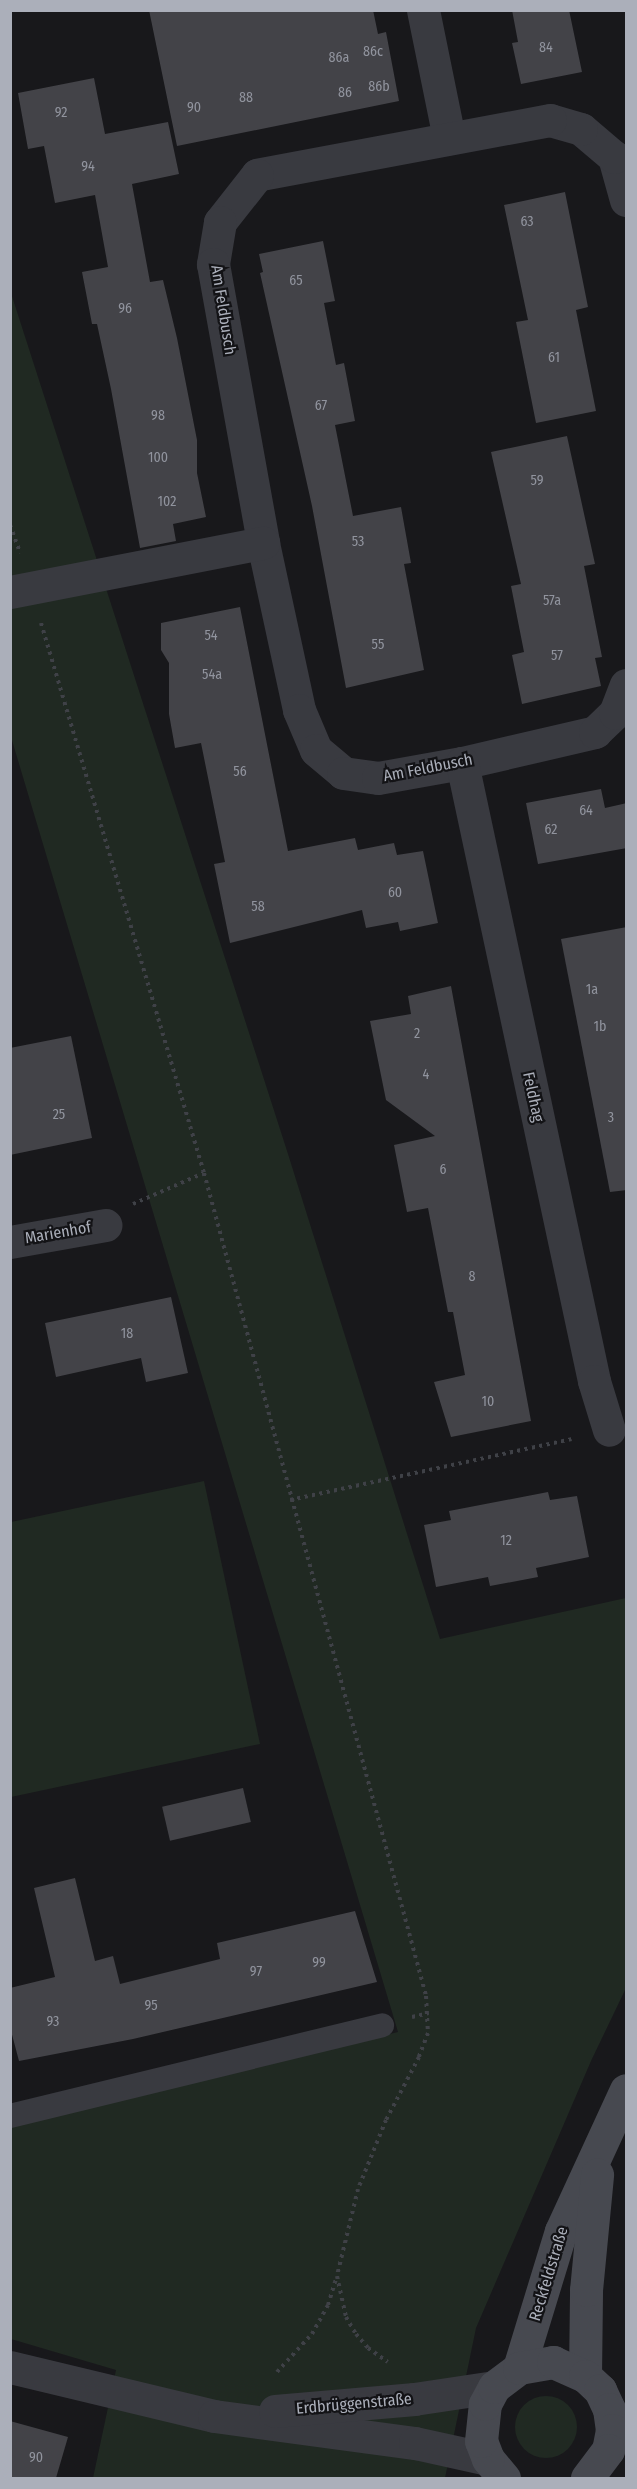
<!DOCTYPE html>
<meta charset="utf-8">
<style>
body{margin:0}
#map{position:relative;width:637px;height:2489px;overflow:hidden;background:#18181b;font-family:"Fira Sans Condensed",sans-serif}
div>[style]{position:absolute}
.green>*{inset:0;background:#202922}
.round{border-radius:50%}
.building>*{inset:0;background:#434348;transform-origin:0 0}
.path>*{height:4px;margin-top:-2px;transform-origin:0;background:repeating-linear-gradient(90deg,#3f4147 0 3px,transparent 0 7.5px)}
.lane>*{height:24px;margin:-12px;padding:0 12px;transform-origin:12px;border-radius:12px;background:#393a40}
.street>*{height:33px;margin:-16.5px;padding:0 16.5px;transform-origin:16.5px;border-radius:16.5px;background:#393a40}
.secondary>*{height:33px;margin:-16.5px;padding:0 16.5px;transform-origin:16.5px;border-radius:16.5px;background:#474950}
span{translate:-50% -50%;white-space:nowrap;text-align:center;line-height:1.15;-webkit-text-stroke:4.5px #131316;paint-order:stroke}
.number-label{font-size:14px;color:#91949e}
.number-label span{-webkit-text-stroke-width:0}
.street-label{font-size:16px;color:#abafba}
.frame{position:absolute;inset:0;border:12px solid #abafba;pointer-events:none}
</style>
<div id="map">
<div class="green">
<i style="clip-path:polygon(10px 290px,288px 1154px,440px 1639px,626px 1598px,626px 1988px,591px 2061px,476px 2328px,445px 2478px,93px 2478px,116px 2370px,11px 2339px,11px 2124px,398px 2032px,11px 737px)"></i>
<i style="clip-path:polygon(204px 1481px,260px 1744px,11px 1797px,11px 1522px)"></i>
<i class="round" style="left:515px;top:2396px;width:62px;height:62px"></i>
</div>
<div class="building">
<i style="clip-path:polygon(149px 10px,373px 10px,378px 34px,386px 32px,399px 101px,177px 146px)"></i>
<i style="clip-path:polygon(512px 10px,569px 10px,582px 72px,521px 84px,512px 43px,518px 42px)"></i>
<i style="clip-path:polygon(94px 78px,105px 134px,168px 122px,179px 174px,132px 184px,150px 282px,163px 280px,177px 338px,197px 440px,197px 473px,206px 517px,173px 524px,176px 541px,140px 548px,111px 389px,97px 324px,92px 324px,82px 272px,108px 267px,95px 195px,55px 203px,44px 146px,28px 149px,18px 93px)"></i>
<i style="clip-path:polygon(565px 192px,588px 307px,576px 310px,596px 411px,536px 423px,516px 322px,528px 320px,504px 205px)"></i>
<i style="clip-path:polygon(323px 241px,335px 301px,324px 303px,336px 365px,344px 363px,355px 421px,335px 425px,353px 516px,401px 507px,411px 563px,404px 564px,424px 670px,346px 688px,312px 506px,260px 273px,263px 272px,259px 254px)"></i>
<i style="clip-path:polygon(567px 436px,595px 564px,584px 566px,602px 657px,595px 658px,601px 686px,522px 704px,512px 655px,524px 652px,511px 586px,521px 584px,491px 452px)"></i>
<i style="clip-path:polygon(240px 607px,288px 851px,355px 838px,358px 850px,394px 843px,397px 855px,423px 851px,438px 923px,400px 931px,398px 922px,366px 928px,362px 910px,230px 943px,214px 864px,225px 862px,201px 743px,175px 748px,169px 714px,169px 663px,161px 650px,161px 623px)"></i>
<i style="clip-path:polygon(601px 789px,605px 808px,627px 803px,627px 848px,538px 864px,526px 803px)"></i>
<i style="clip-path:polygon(627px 927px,627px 1190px,610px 1192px,561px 939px)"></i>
<i style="clip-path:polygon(451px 986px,531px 1421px,451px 1437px,434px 1382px,465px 1375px,453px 1312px,448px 1312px,428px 1208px,407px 1212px,394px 1145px,435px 1136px,386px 1100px,370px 1021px,411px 1014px,408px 996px)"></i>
<i style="clip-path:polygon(71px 1036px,92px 1138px,10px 1155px,10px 1048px)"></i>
<i style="clip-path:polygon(171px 1297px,188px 1373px,146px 1382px,141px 1358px,56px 1377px,45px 1323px)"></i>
<i style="clip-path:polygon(548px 1492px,550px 1500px,577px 1496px,589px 1557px,536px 1568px,538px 1577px,490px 1586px,488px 1577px,436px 1587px,424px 1525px,451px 1520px,449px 1511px)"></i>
<i style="left:243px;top:1788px;width:35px;height:83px;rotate:77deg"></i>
<i style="clip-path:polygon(75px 1878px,95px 1961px,113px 1956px,120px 1984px,220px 1959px,217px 1943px,355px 1911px,377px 1982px,133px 2039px,19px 2061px,10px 2027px,10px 1988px,55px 1977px,34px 1888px)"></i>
<i style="clip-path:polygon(10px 2421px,68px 2437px,56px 2478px,10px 2478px)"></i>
</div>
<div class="path">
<i style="left:10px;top:525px;width:30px;rotate:70deg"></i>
<i style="left:41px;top:623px;width:574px;rotate:73.49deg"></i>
<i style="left:204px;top:1173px;width:852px;rotate:74.9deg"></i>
<i style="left:426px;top:1996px;width:37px;rotate:87deg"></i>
<i style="left:428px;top:2033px;width:26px;rotate:111deg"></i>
<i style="left:419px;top:2057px;width:71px;rotate:117.6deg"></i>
<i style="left:386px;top:2120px;width:74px;rotate:112.1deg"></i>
<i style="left:358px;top:2189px;width:89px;rotate:103.6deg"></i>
<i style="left:337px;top:2276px;width:42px;rotate:77.6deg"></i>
<i style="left:346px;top:2317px;width:20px;rotate:60deg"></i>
<i style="left:356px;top:2334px;width:18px;rotate:49deg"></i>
<i style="left:368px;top:2348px;width:24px;rotate:35deg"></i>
<i style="left:133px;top:1204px;width:77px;rotate:-23.6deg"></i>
<i style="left:290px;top:1500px;width:288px;rotate:-12.2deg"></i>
<i style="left:412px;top:2017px;width:17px;rotate:-13deg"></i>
<i style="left:277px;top:2372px;width:52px;rotate:-47.4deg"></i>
<i style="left:312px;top:2334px;width:33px;rotate:-61deg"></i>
<i style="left:328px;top:2305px;width:27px;rotate:-73deg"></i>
</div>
<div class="lane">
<i style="left:10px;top:2116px;width:383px;rotate:-13.7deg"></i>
</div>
<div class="street">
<i style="left:423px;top:10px;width:131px;rotate:78.5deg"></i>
<i style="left:626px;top:200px;width:45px;rotate:-105.6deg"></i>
<i style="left:614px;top:157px;width:43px;rotate:-139.7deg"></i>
<i style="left:581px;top:129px;width:32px;rotate:-164deg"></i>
<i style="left:550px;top:120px;width:298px;rotate:169.4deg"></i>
<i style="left:257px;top:175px;width:60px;rotate:128.2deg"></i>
<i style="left:220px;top:222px;width:43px;rotate:99.5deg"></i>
<i style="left:213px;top:264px;width:283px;rotate:79.8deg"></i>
<i style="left:263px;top:543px;width:171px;rotate:77.8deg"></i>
<i style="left:299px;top:710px;width:43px;rotate:67deg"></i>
<i style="left:316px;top:750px;width:35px;rotate:40deg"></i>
<i style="left:343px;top:773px;width:35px;rotate:8deg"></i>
<i style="left:378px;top:778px;width:85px;rotate:-10.1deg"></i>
<i style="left:462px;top:763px;width:137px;rotate:-13.1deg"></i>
<i style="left:595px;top:732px;width:28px;rotate:-44deg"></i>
<i style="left:615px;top:713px;width:30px;rotate:-69deg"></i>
<i style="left:10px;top:592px;width:258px;rotate:-11deg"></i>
<i style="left:462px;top:763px;width:632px;rotate:77.94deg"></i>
<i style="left:594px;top:1381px;width:51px;rotate:73deg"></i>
<i style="left:10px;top:1242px;width:97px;rotate:-10.1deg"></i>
<i style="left:10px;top:2367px;width:210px;rotate:13.5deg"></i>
<i style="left:214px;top:2416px;width:203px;rotate:7.7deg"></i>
<i style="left:415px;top:2443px;width:75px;rotate:12.4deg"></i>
<i style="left:275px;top:2411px;width:140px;rotate:-4.9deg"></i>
<i style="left:414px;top:2399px;width:81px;rotate:-8.5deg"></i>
</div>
<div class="secondary">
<i style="left:519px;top:2368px;width:143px;rotate:-73deg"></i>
<i style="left:561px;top:2231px;width:155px;rotate:-65.3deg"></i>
<i style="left:585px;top:2376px;width:86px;rotate:-89.3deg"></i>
<i style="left:586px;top:2290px;width:116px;rotate:-84.5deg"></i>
<i style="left:504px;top:2478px;width:25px;rotate:-130deg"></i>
<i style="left:488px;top:2459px;width:19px;rotate:-111deg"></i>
<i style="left:481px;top:2441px;width:37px;rotate:-84deg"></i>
<i style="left:485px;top:2404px;width:19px;rotate:-62deg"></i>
<i style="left:494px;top:2387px;width:31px;rotate:-37deg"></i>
<i style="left:519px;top:2368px;width:35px;rotate:-10deg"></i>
<i style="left:553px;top:2362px;width:35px;rotate:24deg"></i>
<i style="left:585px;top:2376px;width:21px;rotate:43deg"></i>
<i style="left:600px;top:2390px;width:21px;rotate:65deg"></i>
<i style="left:609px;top:2409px;width:21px;rotate:82deg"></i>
<i style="left:612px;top:2430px;width:20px;rotate:101deg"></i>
<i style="left:608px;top:2450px;width:35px;rotate:127deg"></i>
</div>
<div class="number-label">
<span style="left:546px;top:48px">84</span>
<span style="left:373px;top:52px">86c</span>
<span style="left:339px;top:58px">86a</span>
<span style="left:379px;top:87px">86b</span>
<span style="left:345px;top:93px">86</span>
<span style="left:246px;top:98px">88</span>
<span style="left:194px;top:108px">90</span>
<span style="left:61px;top:113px">92</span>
<span style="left:88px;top:167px">94</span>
<span style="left:527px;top:222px">63</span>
<span style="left:296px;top:281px">65</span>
<span style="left:125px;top:309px">96</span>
<span style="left:554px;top:358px">61</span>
<span style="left:321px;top:406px">67</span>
<span style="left:158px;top:416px">98</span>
<span style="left:158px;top:458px">100</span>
<span style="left:537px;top:481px">59</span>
<span style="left:167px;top:502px">102</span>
<span style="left:358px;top:542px">53</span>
<span style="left:552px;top:601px">57a</span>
<span style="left:211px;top:636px">54</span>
<span style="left:378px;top:645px">55</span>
<span style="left:557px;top:656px">57</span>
<span style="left:212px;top:675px">54a</span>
<span style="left:240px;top:772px">56</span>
<span style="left:586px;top:811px">64</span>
<span style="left:551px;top:830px">62</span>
<span style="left:395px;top:893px">60</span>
<span style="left:258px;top:907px">58</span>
<span style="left:592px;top:990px">1a</span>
<span style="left:600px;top:1027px">1b</span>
<span style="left:417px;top:1034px">2</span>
<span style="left:426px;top:1075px">4</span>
<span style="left:59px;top:1115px">25</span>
<span style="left:611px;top:1118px">3</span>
<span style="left:443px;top:1170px">6</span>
<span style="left:472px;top:1277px">8</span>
<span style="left:127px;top:1334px">18</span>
<span style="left:488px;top:1402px">10</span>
<span style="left:506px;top:1541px">12</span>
<span style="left:319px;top:1963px">99</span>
<span style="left:256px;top:1972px">97</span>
<span style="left:151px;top:2006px">95</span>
<span style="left:53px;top:2022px">93</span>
<span style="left:36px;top:2458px">90</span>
</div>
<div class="street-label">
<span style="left:223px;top:310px;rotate:81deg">Am Feldbusch</span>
<span style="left:428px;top:768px;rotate:-11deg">Am Feldbusch</span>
<span style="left:533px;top:1097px;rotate:78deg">Feldhag</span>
<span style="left:58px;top:1233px;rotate:-10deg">Marienhof</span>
<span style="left:549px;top:2274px;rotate:-73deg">Reckfeldstraße</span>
<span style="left:354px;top:2404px;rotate:-5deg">Erdbrüggenstraße</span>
</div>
<div class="frame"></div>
</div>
